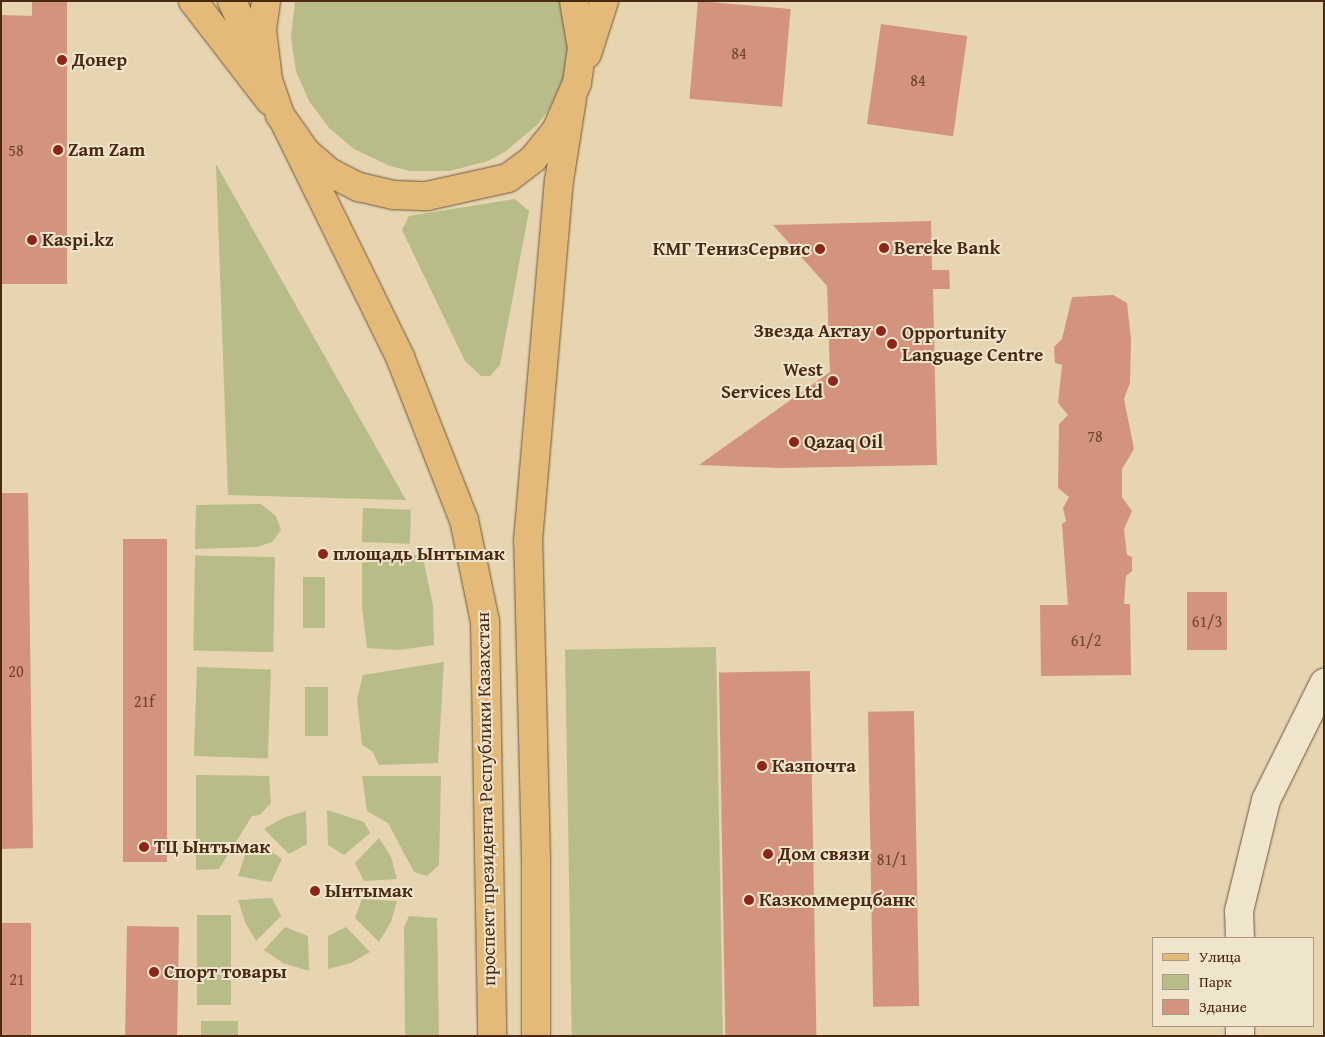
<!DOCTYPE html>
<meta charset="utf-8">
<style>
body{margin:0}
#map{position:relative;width:1325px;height:1037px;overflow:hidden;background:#e6d5b0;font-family:"Gentium Book Plus",serif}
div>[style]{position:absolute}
.green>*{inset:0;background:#b8bc89;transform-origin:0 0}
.building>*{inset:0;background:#d3937d;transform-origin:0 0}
.roads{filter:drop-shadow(0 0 1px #71543a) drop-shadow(0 0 1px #71543a)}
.minor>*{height:28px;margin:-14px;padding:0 14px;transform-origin:14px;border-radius:14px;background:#efe4cc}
.major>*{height:28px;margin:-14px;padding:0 14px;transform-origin:14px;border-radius:14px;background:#e3ba78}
.dots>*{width:14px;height:14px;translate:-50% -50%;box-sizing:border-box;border:2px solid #efe4cc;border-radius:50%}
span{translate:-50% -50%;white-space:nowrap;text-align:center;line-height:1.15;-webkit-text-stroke:4px #efe4cc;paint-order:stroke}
.number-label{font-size:16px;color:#6c442d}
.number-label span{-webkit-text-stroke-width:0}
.poi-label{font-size:19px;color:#4a2912;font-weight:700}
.left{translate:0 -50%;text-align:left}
.right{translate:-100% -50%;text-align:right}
.street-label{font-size:19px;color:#4a2912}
.frame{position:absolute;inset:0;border:2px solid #4a2912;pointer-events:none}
.legend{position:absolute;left:1152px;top:937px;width:162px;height:90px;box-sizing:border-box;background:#efe4cc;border:1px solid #ad9982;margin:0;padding:6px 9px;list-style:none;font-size:15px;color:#4a2912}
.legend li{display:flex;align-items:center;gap:10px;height:25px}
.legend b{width:25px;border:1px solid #ad9982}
</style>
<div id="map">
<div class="green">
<i style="clip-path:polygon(295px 1px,568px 1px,572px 33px,566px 73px,549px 109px,537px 125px,506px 151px,488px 161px,450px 171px,410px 171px,390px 166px,354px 149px,329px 128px,309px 101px,296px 71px,291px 38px)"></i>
<i style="clip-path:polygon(216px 164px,406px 500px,228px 495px)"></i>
<i style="clip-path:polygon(515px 199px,529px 211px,500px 365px,490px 376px,481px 376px,465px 361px,402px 230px,409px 216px)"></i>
<i style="clip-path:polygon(261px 504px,276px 516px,281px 530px,272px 542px,257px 547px,195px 549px,196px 505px)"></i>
<i style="left:363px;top:508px;width:48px;height:34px;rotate:2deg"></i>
<i style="clip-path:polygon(422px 554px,433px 605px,434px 645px,399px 650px,367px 648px,362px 607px,362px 563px)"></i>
<i style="left:275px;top:557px;width:95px;height:80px;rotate:91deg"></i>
<i style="left:303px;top:577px;width:22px;height:51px"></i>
<i style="left:716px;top:647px;width:389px;height:151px;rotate:89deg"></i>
<i style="clip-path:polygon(444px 662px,438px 763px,379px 765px,372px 751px,362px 745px,357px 699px,363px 675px)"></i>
<i style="left:197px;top:667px;width:74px;height:89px;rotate:2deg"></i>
<i style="left:305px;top:687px;width:23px;height:49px"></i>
<i style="clip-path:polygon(196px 775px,269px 776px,271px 803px,260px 815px,252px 816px,219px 869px,196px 870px)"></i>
<i style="clip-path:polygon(362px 776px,441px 776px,439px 865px,427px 876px,414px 872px,388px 823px,367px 811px)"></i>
<i style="clip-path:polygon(327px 810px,364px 822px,370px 833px,344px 855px,328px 845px)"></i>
<i style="clip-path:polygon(306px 811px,307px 844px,289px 854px,264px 829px,283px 818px)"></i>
<i style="clip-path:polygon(379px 838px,391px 857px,397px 879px,364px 881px,355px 863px)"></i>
<i style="clip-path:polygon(257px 841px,282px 859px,271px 882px,238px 876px,245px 855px)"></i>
<i style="clip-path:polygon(272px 898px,281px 916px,256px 941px,245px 922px,238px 900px)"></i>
<i style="clip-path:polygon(362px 899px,397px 901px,391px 922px,379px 942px,355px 918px)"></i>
<i style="left:197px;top:915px;width:34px;height:90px"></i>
<i style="clip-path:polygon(409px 916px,437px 918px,439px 1036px,405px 1036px,404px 927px)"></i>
<i style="clip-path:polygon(285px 927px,308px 936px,309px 971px,283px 963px,264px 950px)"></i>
<i style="clip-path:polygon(346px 927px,370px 952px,351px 963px,328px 969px,328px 936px)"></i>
<i style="left:238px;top:1021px;width:15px;height:37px;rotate:90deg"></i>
</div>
<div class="building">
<i style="clip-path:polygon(32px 1px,67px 1px,67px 284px,1px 284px,1px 15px,32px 16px)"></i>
<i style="left:698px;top:1px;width:93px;height:98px;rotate:5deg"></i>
<i style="left:881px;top:24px;width:87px;height:101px;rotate:8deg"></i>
<i style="clip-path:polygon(931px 221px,932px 270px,949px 270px,950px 289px,933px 289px,937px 465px,779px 468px,699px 465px,830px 372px,827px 286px,773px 225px)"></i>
<i style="clip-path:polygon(1113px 295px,1127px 303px,1131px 339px,1130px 383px,1124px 399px,1134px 449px,1122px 469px,1122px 497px,1132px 511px,1124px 529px,1127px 555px,1132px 557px,1132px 571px,1126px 576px,1124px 604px,1130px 604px,1131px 675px,1041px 676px,1040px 605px,1068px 605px,1062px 524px,1066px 521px,1063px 508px,1069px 497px,1058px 488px,1059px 424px,1068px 415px,1058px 403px,1062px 365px,1055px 363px,1054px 347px,1062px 339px,1072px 297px)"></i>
<i style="clip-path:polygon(1px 493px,28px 493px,33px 848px,1px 849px)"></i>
<i style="left:123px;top:539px;width:44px;height:323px"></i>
<i style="left:1187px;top:592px;width:40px;height:58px"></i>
<i style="left:810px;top:671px;width:365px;height:91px;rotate:89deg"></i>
<i style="left:914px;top:711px;width:295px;height:46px;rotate:89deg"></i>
<i style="left:1px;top:923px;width:30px;height:113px"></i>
<i style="left:127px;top:926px;width:52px;height:110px;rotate:1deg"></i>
</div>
<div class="roads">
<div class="minor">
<i style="left:1240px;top:938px;width:27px;rotate:-92deg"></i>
<i style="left:1239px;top:911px;width:114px;rotate:-76.3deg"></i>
<i style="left:1266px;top:800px;width:131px;rotate:-63.6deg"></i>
<i style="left:1240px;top:1026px;width:10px;rotate:90deg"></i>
</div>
<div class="major">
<i style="left:193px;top:1px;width:126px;rotate:52.4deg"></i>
<i style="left:232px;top:1px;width:63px;rotate:65.5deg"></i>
<i style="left:266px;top:1px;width:29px;rotate:98deg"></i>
<i style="left:262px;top:30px;width:50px;rotate:83.2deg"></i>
<i style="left:268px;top:80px;width:37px;rotate:71deg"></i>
<i style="left:280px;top:115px;width:45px;rotate:54.9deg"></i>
<i style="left:306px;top:152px;width:30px;rotate:41deg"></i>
<i style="left:329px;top:172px;width:34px;rotate:27deg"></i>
<i style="left:359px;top:187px;width:36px;rotate:13deg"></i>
<i style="left:394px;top:195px;width:33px;rotate:2deg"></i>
<i style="left:427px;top:196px;width:83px;rotate:-12.5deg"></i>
<i style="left:508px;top:178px;width:31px;rotate:-37deg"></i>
<i style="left:533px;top:159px;width:36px;rotate:-51deg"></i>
<i style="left:556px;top:131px;width:52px;rotate:-66.4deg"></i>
<i style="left:577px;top:83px;width:35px;rotate:-82deg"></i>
<i style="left:582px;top:48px;width:48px;rotate:-99.7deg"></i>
<i style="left:587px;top:54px;width:56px;rotate:-72.2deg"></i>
<i style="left:285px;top:123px;width:261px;rotate:63.8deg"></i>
<i style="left:400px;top:357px;width:175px;rotate:68.6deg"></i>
<i style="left:464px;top:520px;width:103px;rotate:78.3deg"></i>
<i style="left:485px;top:621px;width:415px;rotate:89deg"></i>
<i style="left:536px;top:1036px;width:177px;rotate:-90deg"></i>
<i style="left:536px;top:859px;width:318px;rotate:-91.4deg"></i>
<i style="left:528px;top:541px;width:361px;rotate:-85.1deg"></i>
<i style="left:559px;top:181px;width:83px;rotate:-81deg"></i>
</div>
</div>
<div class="dots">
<i style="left:62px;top:60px;background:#8f2418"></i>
<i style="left:58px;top:150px;background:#8f2418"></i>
<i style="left:32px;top:240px;background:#8f2418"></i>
<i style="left:884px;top:248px;background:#8f2418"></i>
<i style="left:820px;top:249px;background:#8f2418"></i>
<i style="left:881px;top:331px;background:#8f2418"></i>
<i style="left:892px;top:344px;background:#8f2418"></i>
<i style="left:833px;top:381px;background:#8f2418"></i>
<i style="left:794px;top:442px;background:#8f2418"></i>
<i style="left:323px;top:554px;background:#8f2418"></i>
<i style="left:762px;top:766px;background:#8f2418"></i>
<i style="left:144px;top:847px;background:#8f2418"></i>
<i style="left:768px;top:854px;background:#8f2418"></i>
<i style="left:315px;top:891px;background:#8f2418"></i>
<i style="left:749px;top:900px;background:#8f2418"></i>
<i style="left:154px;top:972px;background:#8f2418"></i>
</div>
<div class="number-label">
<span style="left:739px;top:53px">84</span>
<span style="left:918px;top:80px">84</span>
<span style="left:16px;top:150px">58</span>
<span style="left:1095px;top:436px">78</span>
<span style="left:1207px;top:621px">61/3</span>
<span style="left:1086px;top:640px">61/2</span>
<span style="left:16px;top:671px">20</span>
<span style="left:144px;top:701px">21f</span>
<span style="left:892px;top:859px">81/1</span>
<span style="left:17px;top:979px">21</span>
</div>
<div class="poi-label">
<span class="left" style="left:72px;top:60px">Донер</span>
<span class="left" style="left:68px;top:150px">Zam Zam</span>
<span class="left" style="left:42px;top:240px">Kaspi.kz</span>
<span class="left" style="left:894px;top:248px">Bereke Bank</span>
<span class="right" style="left:810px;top:249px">КМГ ТенизСервис</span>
<span class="right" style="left:871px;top:331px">Звезда Актау</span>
<span class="left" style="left:902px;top:344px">Opportunity<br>Language Centre</span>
<span class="right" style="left:823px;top:381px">West<br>Services Ltd</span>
<span class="left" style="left:804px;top:442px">Qazaq Oil</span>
<span class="left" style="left:333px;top:554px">площадь Ынтымак</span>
<span class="left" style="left:772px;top:766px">Казпочта</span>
<span class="left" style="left:154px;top:847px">ТЦ Ынтымак</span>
<span class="left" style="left:778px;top:854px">Дом связи</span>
<span class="left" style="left:325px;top:891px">Ынтымак</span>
<span class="left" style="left:759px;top:900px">Казкоммерцбанк</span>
<span class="left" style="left:164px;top:972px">Спорт товары</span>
</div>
<div class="street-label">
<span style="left:486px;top:799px;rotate:-91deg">проспект президента Республики Казахстан</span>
</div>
<div class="frame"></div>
<ul class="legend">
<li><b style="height:6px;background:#e3ba78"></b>Улица</li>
<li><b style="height:14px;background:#b8bc89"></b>Парк</li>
<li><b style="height:14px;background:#d3937d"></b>Здание</li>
</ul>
</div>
